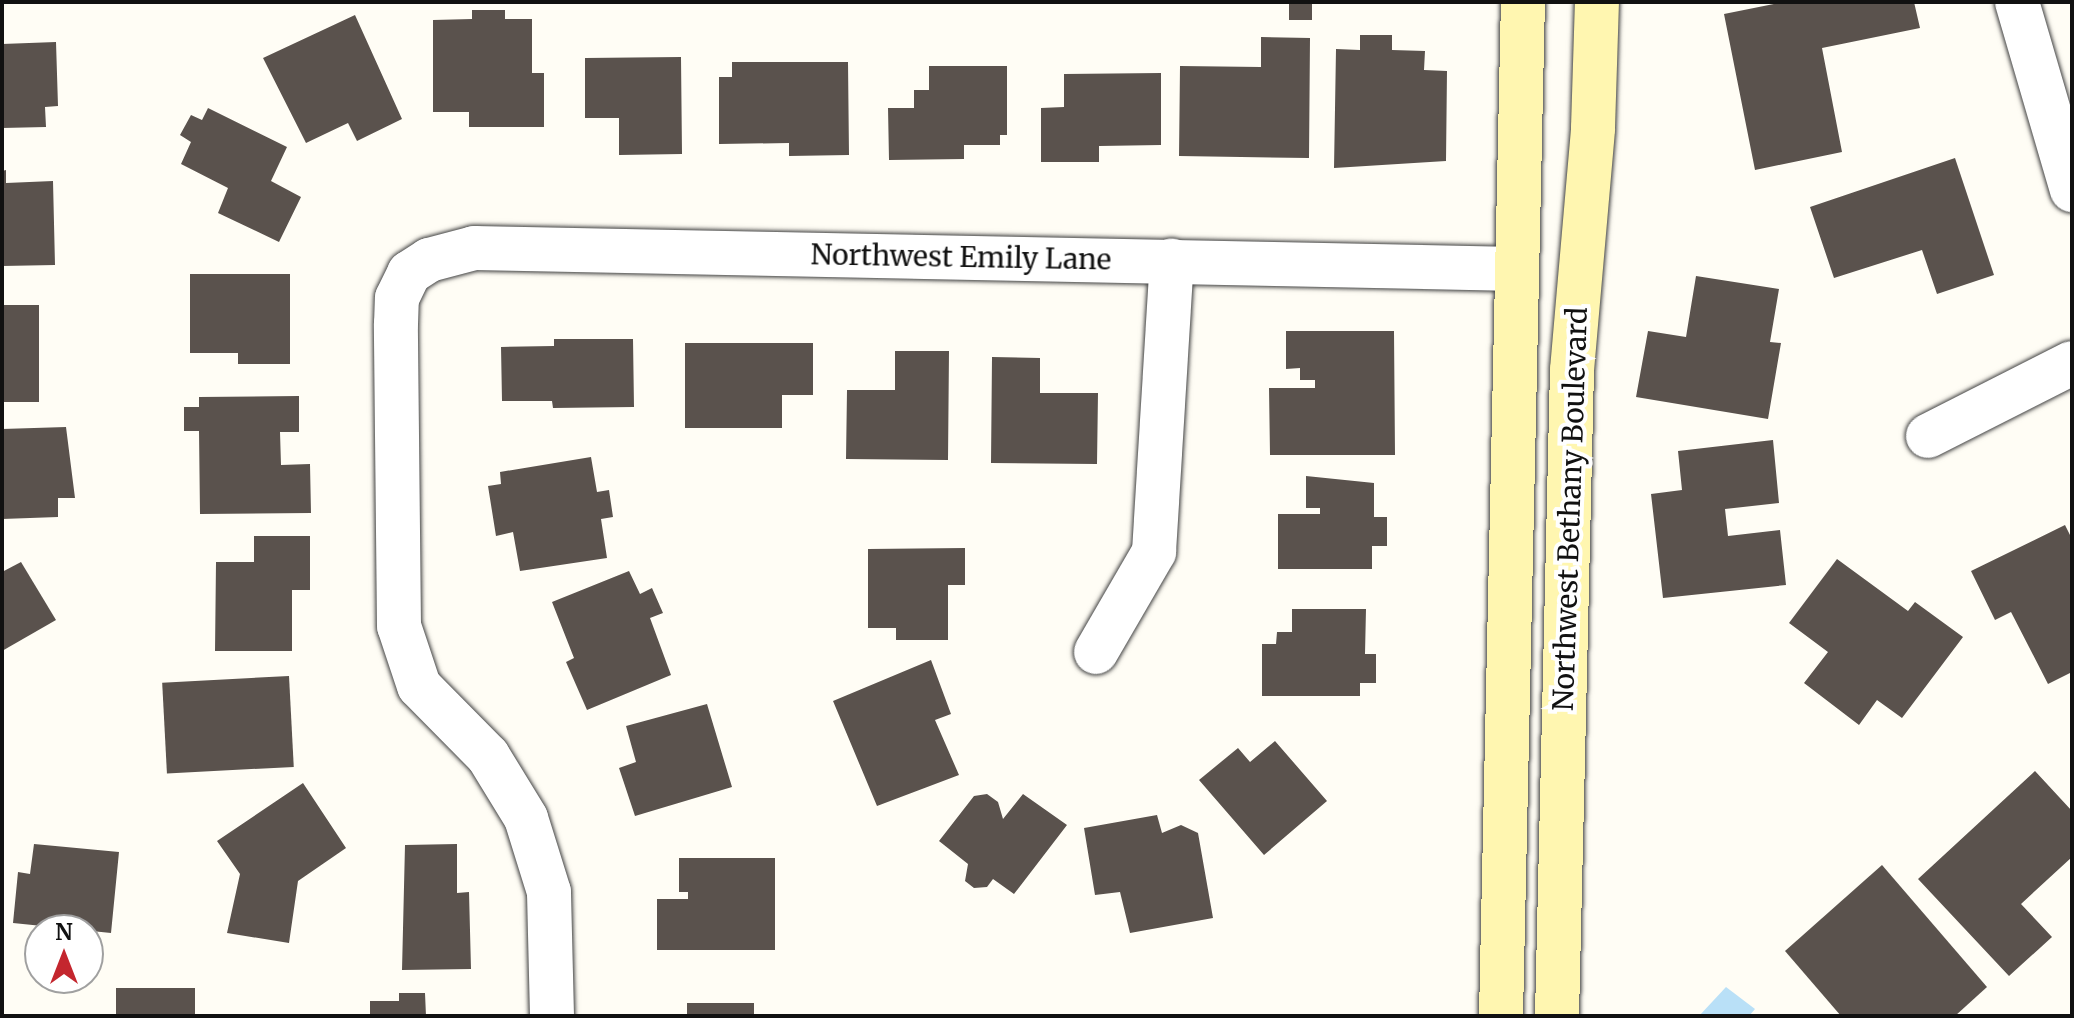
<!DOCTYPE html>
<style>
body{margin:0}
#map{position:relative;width:2074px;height:1018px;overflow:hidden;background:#fffdf5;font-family:Merriweather,serif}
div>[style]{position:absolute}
.water>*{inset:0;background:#b9e0f7}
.building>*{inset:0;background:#5a524d;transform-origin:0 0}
.roads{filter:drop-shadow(0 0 2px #444) drop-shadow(0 0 2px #444)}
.street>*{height:44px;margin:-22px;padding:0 22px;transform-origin:22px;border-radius:22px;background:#fff}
.secondary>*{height:44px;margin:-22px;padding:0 22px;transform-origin:22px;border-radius:22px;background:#fff6b0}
span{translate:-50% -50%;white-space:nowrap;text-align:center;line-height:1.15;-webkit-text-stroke:8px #fff;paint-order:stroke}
.street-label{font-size:28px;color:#111}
.frame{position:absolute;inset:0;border:4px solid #111;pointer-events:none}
.north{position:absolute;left:24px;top:914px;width:80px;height:80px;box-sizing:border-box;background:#fff;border:2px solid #a0a0a0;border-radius:50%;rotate:0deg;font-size:22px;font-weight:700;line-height:32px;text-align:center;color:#111}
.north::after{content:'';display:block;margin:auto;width:28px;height:36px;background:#c4262e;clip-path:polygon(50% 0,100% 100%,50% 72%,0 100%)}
</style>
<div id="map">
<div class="water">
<i style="clip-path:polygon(1726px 987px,1755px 1009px,1749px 1016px,1699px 1016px)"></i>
</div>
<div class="building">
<i style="left:1289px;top:2px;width:23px;height:18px"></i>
<i style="clip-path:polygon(1784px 2px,1914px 2px,1920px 28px,1822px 48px,1842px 152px,1755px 170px,1724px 14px)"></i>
<i style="clip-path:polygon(472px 10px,505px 10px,505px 19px,532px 19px,532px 73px,544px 73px,544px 127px,469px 127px,469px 112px,433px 112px,433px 20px,472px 19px)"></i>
<i style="clip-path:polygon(355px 15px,402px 119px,357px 141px,348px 123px,306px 143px,263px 58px)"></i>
<i style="clip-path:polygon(1360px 35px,1392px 35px,1392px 50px,1425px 51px,1424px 70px,1447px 71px,1446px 161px,1334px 168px,1336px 49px,1360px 50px)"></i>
<i style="clip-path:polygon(1261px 37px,1310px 38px,1309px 158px,1179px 156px,1180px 66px,1261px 67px)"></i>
<i style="clip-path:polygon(56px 42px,58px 106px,45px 107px,46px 127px,2px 128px,2px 44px)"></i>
<i style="clip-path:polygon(681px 57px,682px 154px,619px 155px,619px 118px,585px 118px,585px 58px)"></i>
<i style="clip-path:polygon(732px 62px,848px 62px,849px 155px,789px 156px,789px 143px,719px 144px,719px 77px,732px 77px)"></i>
<i style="clip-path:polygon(929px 66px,1007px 66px,1007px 135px,1000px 135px,1000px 145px,964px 145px,964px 159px,889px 160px,888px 108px,914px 108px,914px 90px,929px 90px)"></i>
<i style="clip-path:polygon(1161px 73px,1161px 145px,1099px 146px,1099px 162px,1041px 162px,1041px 108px,1064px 107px,1064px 74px)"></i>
<i style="clip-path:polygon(208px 108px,287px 147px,271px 181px,301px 197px,279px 242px,218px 213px,228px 188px,181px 164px,191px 142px,180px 135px,191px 115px,202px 120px)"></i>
<i style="clip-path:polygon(1955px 158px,1994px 275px,1937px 294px,1922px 250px,1834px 278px,1810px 207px)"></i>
<i style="clip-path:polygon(6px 170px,6px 183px,53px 181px,55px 265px,2px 266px,2px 171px)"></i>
<i style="clip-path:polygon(190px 274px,290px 274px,290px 364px,238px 364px,238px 353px,190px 353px)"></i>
<i style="clip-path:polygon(1696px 276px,1779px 289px,1770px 342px,1781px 343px,1768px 419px,1636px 397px,1648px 331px,1686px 337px)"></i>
<i style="left:2px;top:305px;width:37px;height:97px"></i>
<i style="clip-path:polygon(1286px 331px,1394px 331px,1395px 455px,1270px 455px,1269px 388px,1315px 388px,1315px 380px,1300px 380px,1300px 368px,1286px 369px)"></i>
<i style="clip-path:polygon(554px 339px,633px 339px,634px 407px,553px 408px,552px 401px,502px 401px,501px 347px,554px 346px)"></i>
<i style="clip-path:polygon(685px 343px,813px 343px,813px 395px,782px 395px,782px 428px,685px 428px)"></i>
<i style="clip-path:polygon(895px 351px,949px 351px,948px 460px,846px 459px,847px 390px,895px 390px)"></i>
<i style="clip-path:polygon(992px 357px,1040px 358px,1040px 393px,1098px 393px,1097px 464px,991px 463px)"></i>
<i style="clip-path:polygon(299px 396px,299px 432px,280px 432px,281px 465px,310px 464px,311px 513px,200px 514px,199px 431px,184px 431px,184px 407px,199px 407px,199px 397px)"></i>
<i style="clip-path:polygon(66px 427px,75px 498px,58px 498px,58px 517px,2px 519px,2px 429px)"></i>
<i style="clip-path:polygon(1773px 440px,1779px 503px,1725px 509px,1728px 536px,1780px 530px,1786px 585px,1663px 598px,1651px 494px,1682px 490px,1678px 451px)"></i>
<i style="clip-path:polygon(591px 457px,597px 492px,609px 490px,613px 517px,601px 519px,607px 558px,520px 571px,513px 532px,496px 536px,488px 486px,501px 484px,500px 472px)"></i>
<i style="clip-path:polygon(1306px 476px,1374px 483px,1374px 517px,1387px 517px,1387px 546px,1372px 546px,1372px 569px,1278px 569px,1278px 514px,1320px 514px,1320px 508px,1306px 508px)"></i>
<i style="clip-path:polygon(2065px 525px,2072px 539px,2072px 672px,2048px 684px,2011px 612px,1995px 620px,1971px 571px)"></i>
<i style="clip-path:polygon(254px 536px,310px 536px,310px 590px,292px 590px,292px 651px,215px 651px,216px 562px,254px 562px)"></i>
<i style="clip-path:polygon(965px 548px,965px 585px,948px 585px,948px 640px,896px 640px,896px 628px,868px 628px,868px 549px)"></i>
<i style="clip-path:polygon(1837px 559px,1908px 611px,1915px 602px,1963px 637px,1902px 718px,1877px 700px,1859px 725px,1804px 683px,1828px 652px,1789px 623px)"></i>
<i style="clip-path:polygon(21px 562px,56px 620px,2px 651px,2px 572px)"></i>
<i style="clip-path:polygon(629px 571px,640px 594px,652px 588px,663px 613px,650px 618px,671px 675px,587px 710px,566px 662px,574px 658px,552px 602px)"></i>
<i style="clip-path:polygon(1292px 609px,1366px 609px,1365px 654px,1376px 654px,1376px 683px,1360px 683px,1360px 696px,1262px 696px,1262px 644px,1276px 644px,1277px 632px,1292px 632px)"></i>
<i style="clip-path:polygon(931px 660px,951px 714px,935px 720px,959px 775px,877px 806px,833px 701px)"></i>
<i style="left:289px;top:676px;width:91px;height:127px;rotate:87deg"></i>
<i style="clip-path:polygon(707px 704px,732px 787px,635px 816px,619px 768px,636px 762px,626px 726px)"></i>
<i style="clip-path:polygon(1275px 741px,1327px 801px,1264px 855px,1199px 780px,1238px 748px,1250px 762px)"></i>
<i style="clip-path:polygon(2035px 771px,2072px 811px,2072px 857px,2021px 904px,2052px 937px,2009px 976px,1918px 879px)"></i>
<i style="clip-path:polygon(303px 783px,346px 848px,298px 881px,289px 943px,227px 933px,240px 874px,217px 841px)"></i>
<i style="clip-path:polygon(987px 794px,998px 802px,1003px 819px,1023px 794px,1067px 825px,1014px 894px,993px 879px,987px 887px,974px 888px,965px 881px,968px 864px,939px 841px,974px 796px)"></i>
<i style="clip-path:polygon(1157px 815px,1162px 833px,1181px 825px,1198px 833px,1213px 918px,1130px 933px,1120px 892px,1095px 895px,1084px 828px)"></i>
<i style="clip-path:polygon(34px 844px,119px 852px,111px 933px,13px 923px,18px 872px,30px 874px)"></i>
<i style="clip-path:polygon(457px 844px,457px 893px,469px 892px,471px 969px,402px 970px,405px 845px)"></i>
<i style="clip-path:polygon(679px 858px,775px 858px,775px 950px,657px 950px,657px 899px,688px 899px,688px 892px,679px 892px)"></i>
<i style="clip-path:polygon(1882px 865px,1987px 987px,1955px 1016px,1841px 1016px,1785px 951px)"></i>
<i style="left:195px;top:988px;width:28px;height:79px;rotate:90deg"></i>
<i style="clip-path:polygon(399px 993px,425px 993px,426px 1016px,370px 1016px,370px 1001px,399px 1001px)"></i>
<i style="left:754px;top:1003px;width:13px;height:67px;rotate:90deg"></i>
</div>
<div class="roads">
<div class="street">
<i style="left:2017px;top:2px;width:196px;rotate:73.7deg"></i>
<i style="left:1928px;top:436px;width:161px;rotate:-26.9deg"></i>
<i style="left:1096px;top:652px;width:116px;rotate:-59.9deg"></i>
<i style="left:1154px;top:552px;width:292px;rotate:-86.5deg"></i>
<i style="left:552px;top:1016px;width:124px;rotate:-91.4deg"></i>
<i style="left:549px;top:892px;width:77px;rotate:-107.3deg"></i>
<i style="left:526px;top:818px;width:73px;rotate:-121.5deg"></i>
<i style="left:488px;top:756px;width:98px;rotate:-134.6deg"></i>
<i style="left:419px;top:686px;width:63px;rotate:-108.4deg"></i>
<i style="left:399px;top:626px;width:302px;rotate:-90.6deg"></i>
<i style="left:396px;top:324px;width:26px;rotate:-88deg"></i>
<i style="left:397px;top:298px;width:28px;rotate:-64deg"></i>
<i style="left:409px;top:273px;width:24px;rotate:-33deg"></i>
<i style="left:429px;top:260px;width:47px;rotate:-14.9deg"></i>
<i style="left:474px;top:248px;width:1043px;rotate:1.15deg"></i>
</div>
<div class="secondary">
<i style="left:1501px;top:1016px;width:1014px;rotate:-88.76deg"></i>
<i style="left:1557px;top:1016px;width:646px;rotate:-88.67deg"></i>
<i style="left:1572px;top:370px;width:243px;rotate:-85deg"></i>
<i style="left:1593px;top:128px;width:126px;rotate:-88.2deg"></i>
</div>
</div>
<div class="street-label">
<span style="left:961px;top:257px;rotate:1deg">Northwest Emily Lane</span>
<span style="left:1570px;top:509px;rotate:-88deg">Northwest Bethany Boulevard</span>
</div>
<div class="frame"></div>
<div class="north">N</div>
</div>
